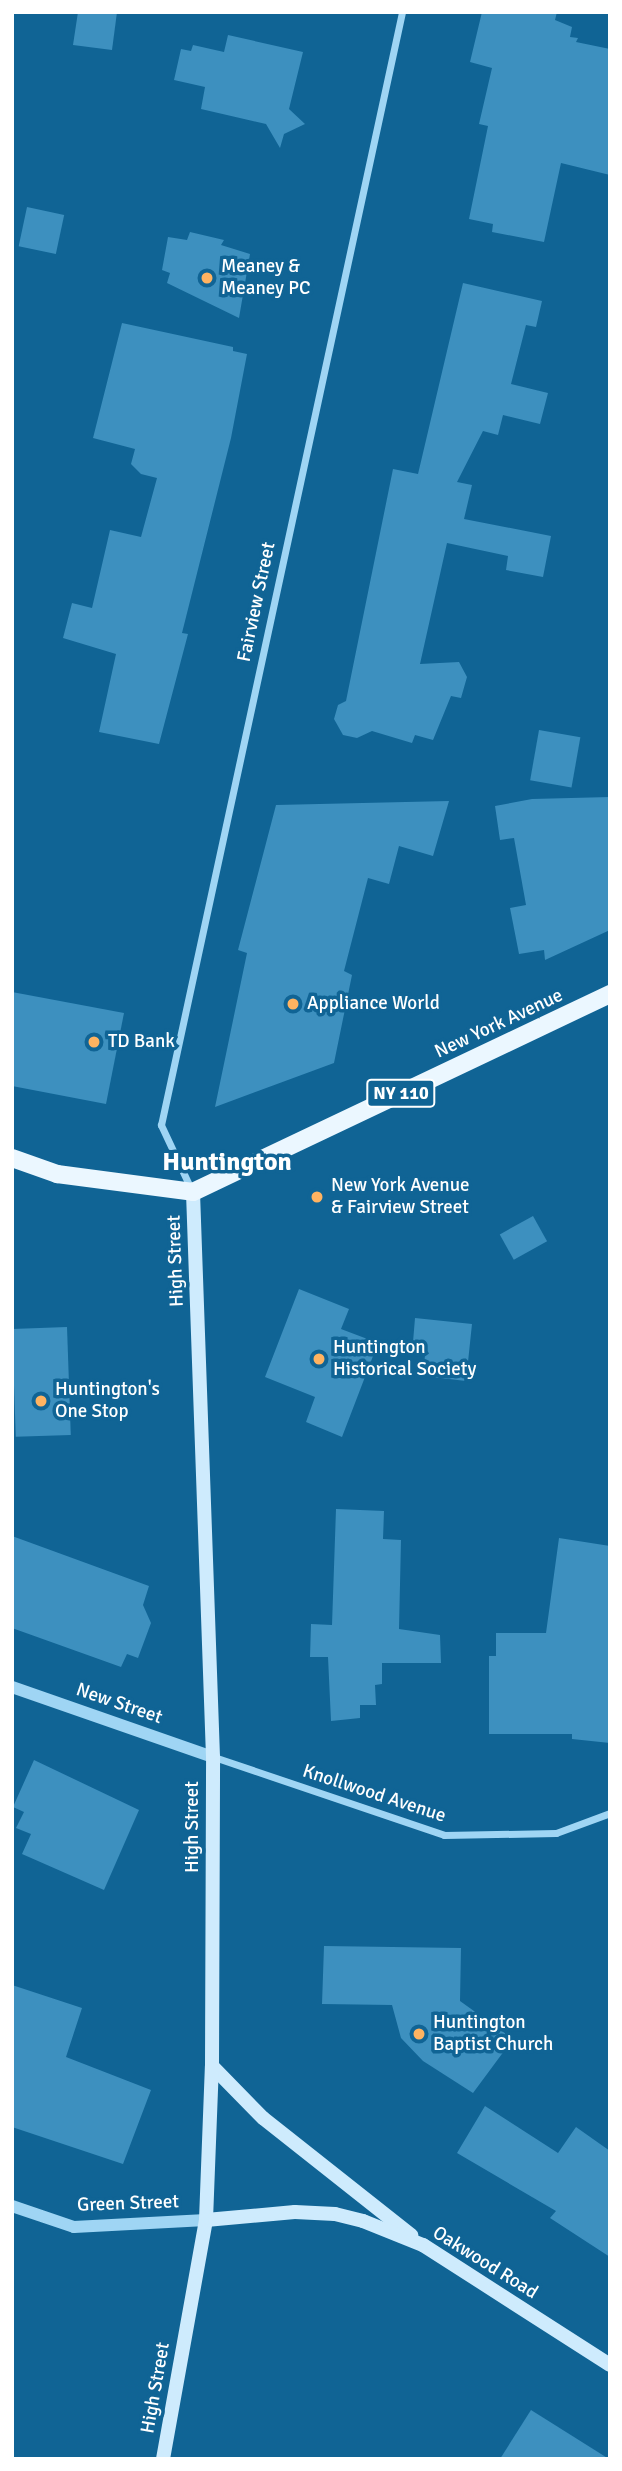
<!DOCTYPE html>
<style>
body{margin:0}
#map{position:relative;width:622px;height:2471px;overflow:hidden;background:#106495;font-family:Signika,sans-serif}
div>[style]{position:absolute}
.building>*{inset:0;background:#3d90bf;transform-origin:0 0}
.minor>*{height:7px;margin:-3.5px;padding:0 3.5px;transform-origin:3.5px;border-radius:3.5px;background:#9fd5f4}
.tertiary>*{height:12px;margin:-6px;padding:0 6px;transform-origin:6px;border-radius:6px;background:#9fd5f4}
.secondary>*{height:14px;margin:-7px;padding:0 7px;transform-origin:7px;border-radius:7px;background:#ceebfd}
.primary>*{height:18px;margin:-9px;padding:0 9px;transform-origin:9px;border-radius:9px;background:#ebf7ff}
.dots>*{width:19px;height:19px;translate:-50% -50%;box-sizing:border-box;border:4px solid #106495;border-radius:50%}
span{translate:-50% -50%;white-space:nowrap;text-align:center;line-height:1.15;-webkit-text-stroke:7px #106495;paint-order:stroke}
.shield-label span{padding:2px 5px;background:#106495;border:2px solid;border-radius:5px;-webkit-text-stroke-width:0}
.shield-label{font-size:18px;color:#fff;font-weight:700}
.poi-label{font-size:19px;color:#fff}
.left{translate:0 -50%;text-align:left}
.street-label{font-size:19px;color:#fff}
.district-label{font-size:26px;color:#fff;font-weight:700}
.frame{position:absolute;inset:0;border:14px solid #fff;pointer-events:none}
</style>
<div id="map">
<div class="building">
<i style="clip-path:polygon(78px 12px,117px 12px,112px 50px,73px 45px)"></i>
<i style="clip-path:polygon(482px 12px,557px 12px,555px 20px,572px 27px,570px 37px,578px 38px,576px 42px,610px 49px,610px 175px,561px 163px,544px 242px,492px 232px,493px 224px,469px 219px,488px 126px,479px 124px,492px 68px,470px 62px)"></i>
<i style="clip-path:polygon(228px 35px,303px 52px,289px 109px,305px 124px,284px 134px,280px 148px,266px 124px,201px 109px,205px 87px,174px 80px,181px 49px,191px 51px,193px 45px,224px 52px)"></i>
<i style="left:27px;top:207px;width:38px;height:40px;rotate:12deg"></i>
<i style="clip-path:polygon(190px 232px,224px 240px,221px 245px,250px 254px,239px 318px,167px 283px,170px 273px,162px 270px,168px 237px,187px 240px)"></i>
<i style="clip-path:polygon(463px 283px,542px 301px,536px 327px,526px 325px,511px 384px,548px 393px,540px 424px,503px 415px,498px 435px,483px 431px,457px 482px,472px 485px,464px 519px,551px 536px,543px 577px,506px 570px,508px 556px,447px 543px,420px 664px,459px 662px,467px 677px,461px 698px,451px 696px,433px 740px,415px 735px,412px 743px,372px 731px,357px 738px,343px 735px,334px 719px,338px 705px,346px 701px,393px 469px,418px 474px)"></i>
<i style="clip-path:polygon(122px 323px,233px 347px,233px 351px,247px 354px,231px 438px,182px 633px,188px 634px,159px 744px,99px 732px,116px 654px,63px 638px,72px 603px,92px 608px,110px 530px,141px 537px,157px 478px,141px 474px,131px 464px,135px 449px,93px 438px)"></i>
<i style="left:539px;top:730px;width:42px;height:51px;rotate:10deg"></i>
<i style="clip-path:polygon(610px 797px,610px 930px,545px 960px,544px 950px,519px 954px,510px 908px,526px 905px,514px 838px,500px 840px,495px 806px,532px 799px)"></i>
<i style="clip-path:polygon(449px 801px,433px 856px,399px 846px,389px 884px,368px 878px,344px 971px,352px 975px,334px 1063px,215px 1107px,247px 953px,238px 950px,276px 805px)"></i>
<i style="clip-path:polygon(12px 992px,124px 1013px,106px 1104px,12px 1086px)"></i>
<i style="left:533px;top:1216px;width:29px;height:38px;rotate:61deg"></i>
<i style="clip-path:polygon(299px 1289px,349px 1309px,341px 1329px,378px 1343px,342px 1437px,306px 1422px,315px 1397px,265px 1377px)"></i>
<i style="clip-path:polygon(415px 1318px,472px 1324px,466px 1381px,432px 1377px,434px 1366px,424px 1365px,425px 1355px,412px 1354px)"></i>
<i style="left:67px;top:1327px;width:108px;height:55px;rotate:88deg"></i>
<i style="clip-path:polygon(336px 1509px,384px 1511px,383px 1539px,401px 1540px,399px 1629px,440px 1635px,441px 1663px,382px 1663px,382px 1684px,375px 1685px,376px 1705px,360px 1705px,360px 1718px,331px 1721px,328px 1657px,310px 1657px,311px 1624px,332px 1625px)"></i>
<i style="clip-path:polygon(12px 1536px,149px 1586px,143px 1605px,151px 1623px,138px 1658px,127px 1654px,121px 1667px,12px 1628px)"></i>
<i style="clip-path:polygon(559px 1538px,610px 1546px,610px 1743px,572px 1739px,572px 1734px,489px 1734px,489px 1656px,496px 1656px,496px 1633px,546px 1633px)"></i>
<i style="clip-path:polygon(34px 1760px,139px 1810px,104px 1890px,22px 1854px,31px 1834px,16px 1828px,24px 1812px,13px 1807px)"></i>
<i style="clip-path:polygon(324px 1946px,461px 1948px,460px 2001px,513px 2039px,473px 2093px,423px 2061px,401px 2038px,392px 2005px,322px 2004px)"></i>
<i style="clip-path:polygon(12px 1985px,82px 2008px,66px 2057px,151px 2090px,123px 2164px,12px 2127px)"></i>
<i style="clip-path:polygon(485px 2106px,558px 2153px,576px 2127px,610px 2151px,610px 2257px,550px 2218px,556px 2211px,457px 2153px)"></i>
<i style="clip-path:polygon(531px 2410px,609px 2459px,500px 2459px)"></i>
</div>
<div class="minor">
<i style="left:191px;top:1189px;width:71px;rotate:-115.1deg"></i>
<i style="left:161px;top:1125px;width:1139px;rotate:-77.78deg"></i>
<i style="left:214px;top:1757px;width:243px;rotate:18.7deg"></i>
<i style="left:444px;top:1835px;width:112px;rotate:-1deg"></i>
<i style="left:556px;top:1833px;width:58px;rotate:-20.3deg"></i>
</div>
<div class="tertiary">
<i style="left:12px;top:1687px;width:213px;rotate:19.2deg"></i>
<i style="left:12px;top:2206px;width:65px;rotate:18.7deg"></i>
<i style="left:74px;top:2227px;width:132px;rotate:-3deg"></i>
</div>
<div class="secondary">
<i style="left:212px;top:2066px;width:73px;rotate:45.6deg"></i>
<i style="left:263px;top:2118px;width:189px;rotate:38.3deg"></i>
<i style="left:206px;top:2220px;width:89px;rotate:-5.1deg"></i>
<i style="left:295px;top:2212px;width:40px;rotate:2.9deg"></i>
<i style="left:335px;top:2214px;width:29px;rotate:14deg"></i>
<i style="left:363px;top:2221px;width:65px;rotate:21.8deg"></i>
<i style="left:423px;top:2245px;width:222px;rotate:32.7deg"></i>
<i style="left:163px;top:2459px;width:243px;rotate:-79.8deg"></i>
<i style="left:206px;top:2220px;width:154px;rotate:-87.8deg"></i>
<i style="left:212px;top:2066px;width:309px;rotate:-89.8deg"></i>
<i style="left:213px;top:1757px;width:565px;rotate:-92.03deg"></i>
</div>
<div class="primary">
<i style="left:12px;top:1158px;width:48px;rotate:19.6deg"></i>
<i style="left:57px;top:1174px;width:137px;rotate:7.5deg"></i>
<i style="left:193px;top:1192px;width:462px;rotate:-25.4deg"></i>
</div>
<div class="dots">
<i style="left:207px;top:278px;background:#ffb361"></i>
<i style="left:293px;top:1004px;background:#ffb361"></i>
<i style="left:94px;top:1042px;background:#ffb361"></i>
<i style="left:317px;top:1197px;background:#ffb361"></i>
<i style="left:319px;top:1359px;background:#ffb361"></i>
<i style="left:41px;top:1401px;background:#ffb361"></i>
<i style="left:419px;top:2034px;background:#ffb361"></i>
</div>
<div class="shield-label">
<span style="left:401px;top:1093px">NY 110</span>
</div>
<div class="poi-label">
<span class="left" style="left:221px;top:278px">Meaney &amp;<br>Meaney PC</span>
<span class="left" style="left:307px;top:1004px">Appliance World</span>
<span class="left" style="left:108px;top:1042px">TD Bank</span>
<span class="left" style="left:331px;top:1197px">New York Avenue<br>&amp; Fairview Street</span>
<span class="left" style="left:333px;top:1359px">Huntington<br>Historical Society</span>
<span class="left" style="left:55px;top:1401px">Huntington's<br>One Stop</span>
<span class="left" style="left:433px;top:2034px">Huntington<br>Baptist Church</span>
</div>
<div class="street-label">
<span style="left:257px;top:602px;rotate:-78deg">Fairview Street</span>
<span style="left:499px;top:1024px;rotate:-25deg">New York Avenue</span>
<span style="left:176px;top:1261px;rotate:-92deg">High Street</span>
<span style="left:119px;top:1704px;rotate:19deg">New Street</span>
<span style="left:374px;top:1794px;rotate:18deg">Knollwood Avenue</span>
<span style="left:193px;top:1827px;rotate:-90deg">High Street</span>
<span style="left:128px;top:2204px;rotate:-2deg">Green Street</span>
<span style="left:485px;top:2263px;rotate:32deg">Oakwood Road</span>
<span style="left:156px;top:2388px;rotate:-80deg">High Street</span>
</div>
<div class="district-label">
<span style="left:227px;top:1163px">Huntington</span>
</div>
<div class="frame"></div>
</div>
